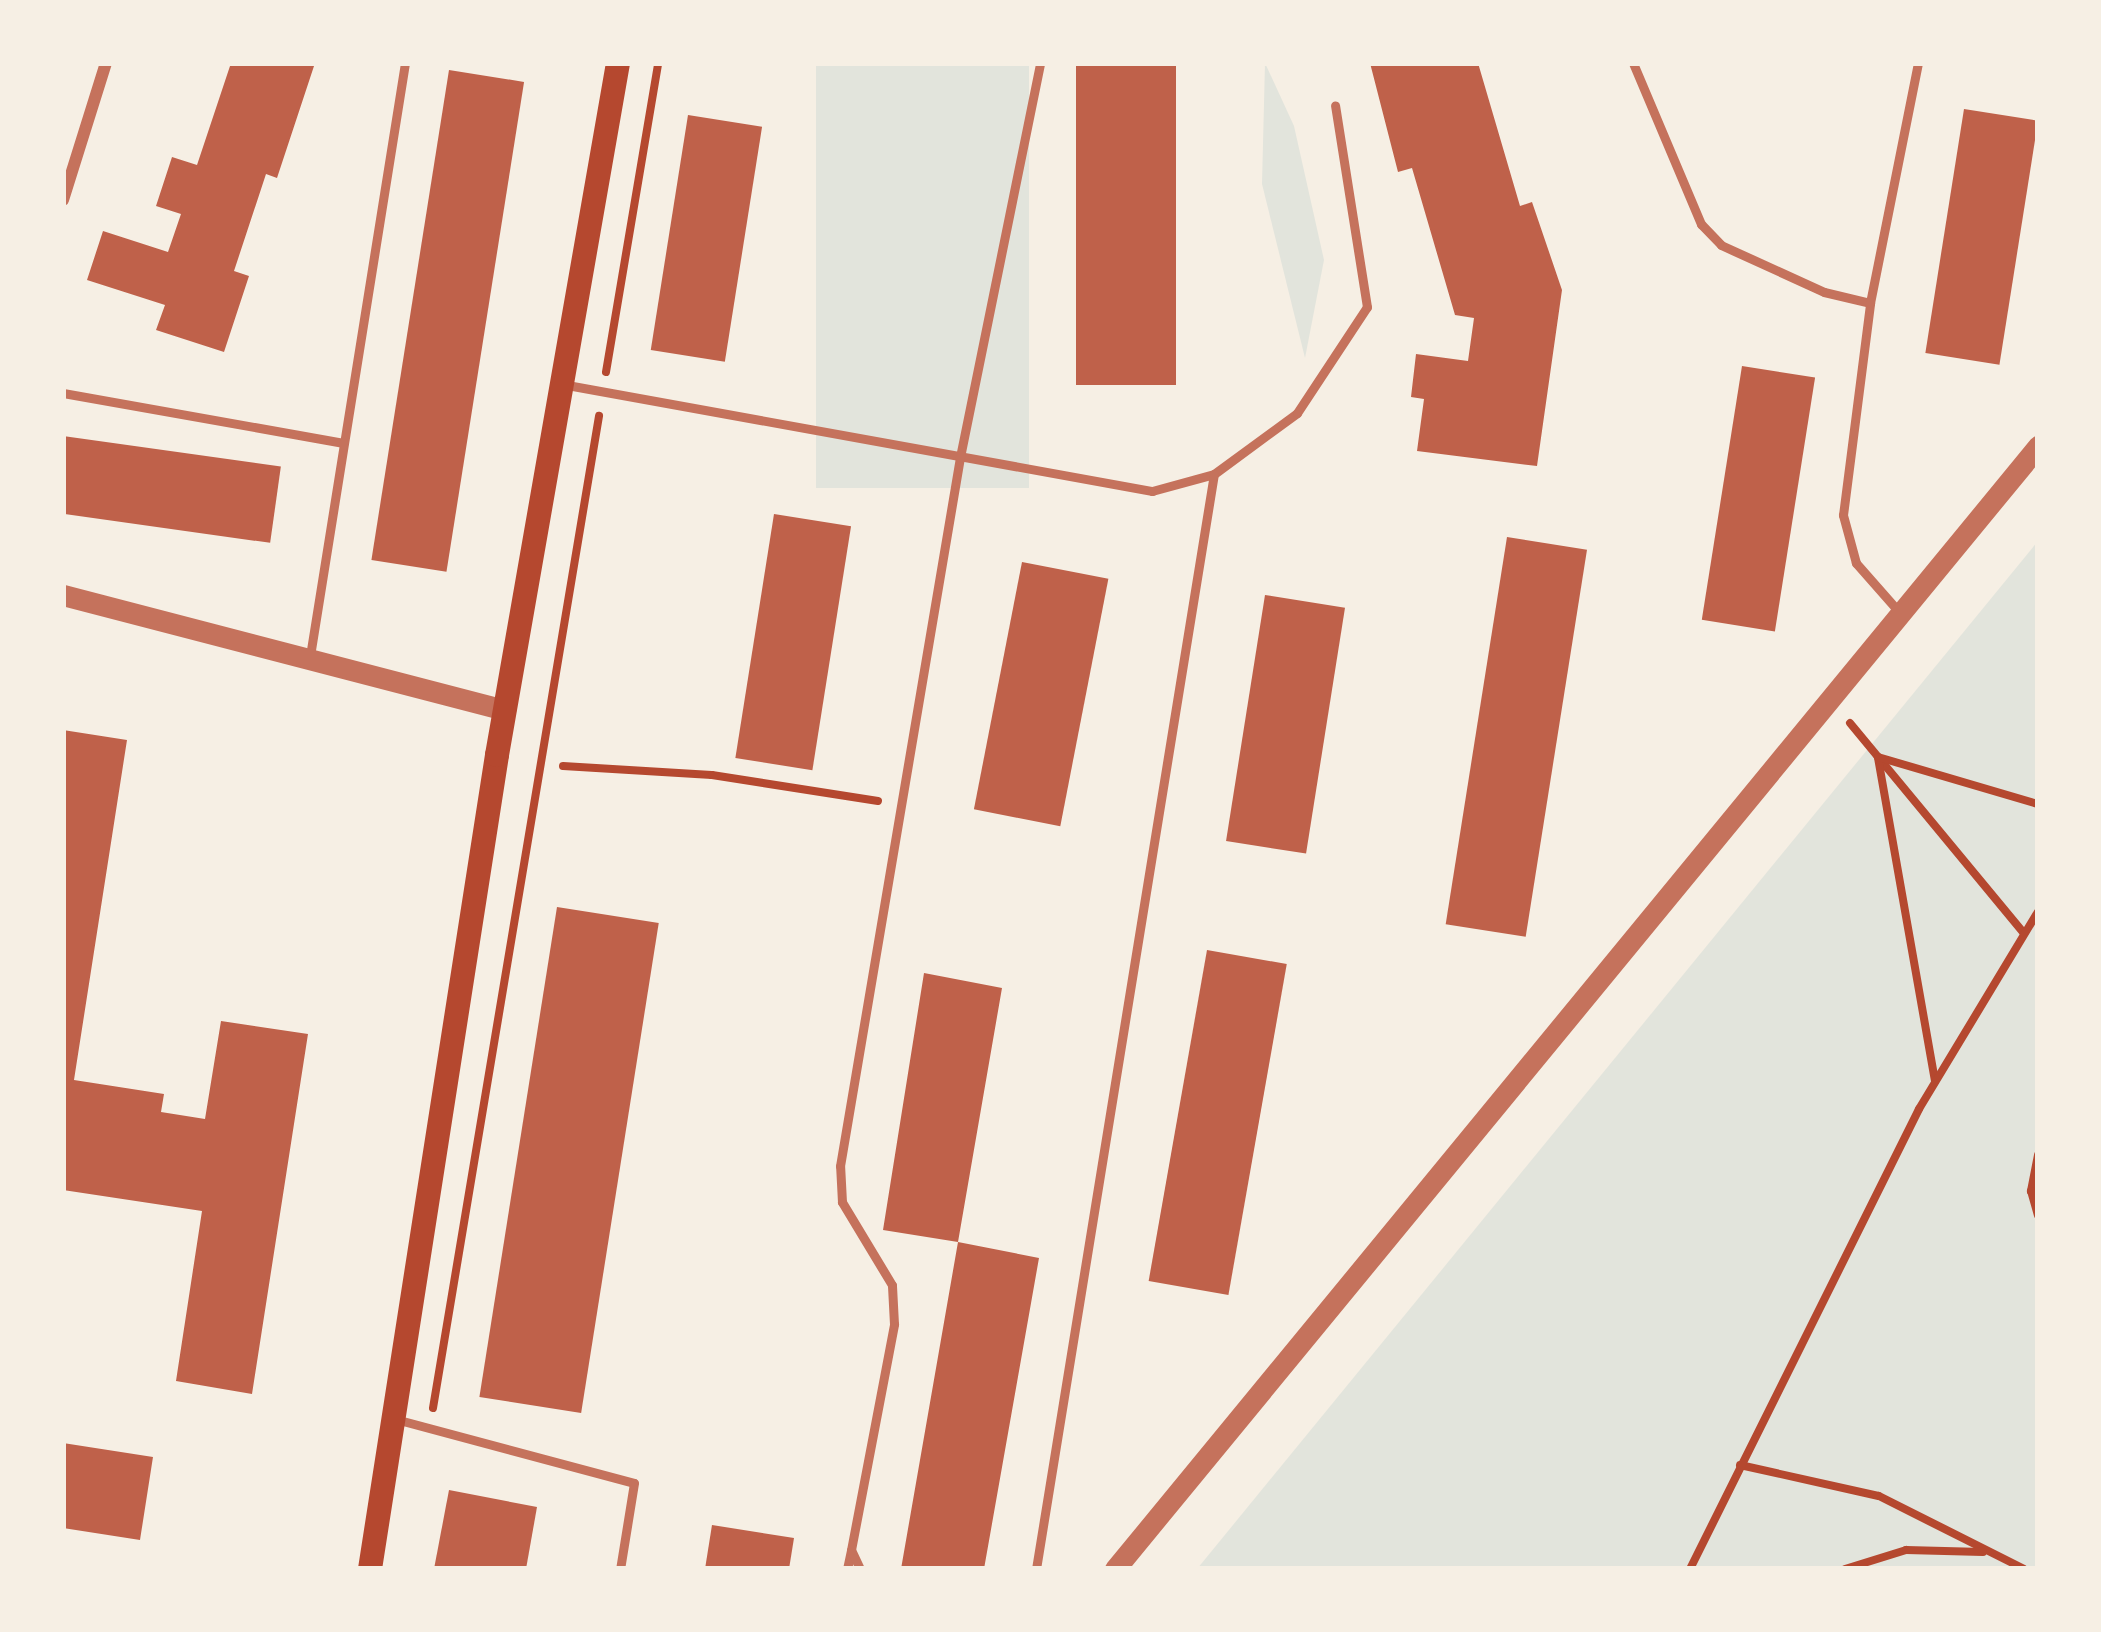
<!DOCTYPE html>
<style>
body{margin:0}
#map{position:relative;width:2101px;height:1632px;overflow:hidden;background:#f6efe4;font-family:"Open Sans",sans-serif}
div>[style]{position:absolute}
.green>*{inset:0;background:#e2e4dc;transform-origin:0 0}
.building>*{inset:0;background:#bf614a;transform-origin:0 0}
.path>*{height:8px;margin:-4px;padding:0 4px;transform-origin:4px;border-radius:4px;background:#b5482f}
.service>*{height:9px;margin:-4.5px;padding:0 4.5px;transform-origin:4.5px;border-radius:4.5px;background:#c5725c}
.minor>*{height:12px;margin:-6px;padding:0 6px;transform-origin:6px;border-radius:6px;background:#c5725c}
.tertiary>*{height:21px;margin:-10.5px;padding:0 10.5px;transform-origin:10.5px;border-radius:10.5px;background:#c5725c}
.secondary>*{height:24px;margin:-12px;padding:0 12px;transform-origin:12px;border-radius:12px;background:#b5482f}
span{translate:-50% -50%;white-space:nowrap;text-align:center;line-height:1.15;-webkit-text-stroke:10px #f6efe4;paint-order:stroke}
.frame{position:absolute;inset:0;border:66px solid #f6efe4;pointer-events:none}
</style>
<div id="map">
<div class="green">
<i style="left:816px;top:63px;width:213px;height:425px"></i>
<i style="clip-path:polygon(1265px 63px,1294px 126px,1324px 260px,1305px 358px,1262px 184px)"></i>
<i style="clip-path:polygon(2038px 541px,2038px 1569px,1197px 1569px)"></i>
</div>
<div class="building">
<i style="clip-path:polygon(231px 63px,315px 63px,277px 178px,266px 174px,234px 271px,249px 276px,224px 352px,156px 330px,165px 305px,87px 280px,103px 231px,168px 252px,181px 214px,156px 206px,172px 157px,197px 165px)"></i>
<i style="left:1076px;top:63px;width:100px;height:322px"></i>
<i style="clip-path:polygon(1370px 63px,1478px 63px,1520px 206px,1532px 202px,1562px 290px,1537px 466px,1417px 451px,1424px 399px,1411px 397px,1416px 354px,1468px 361px,1474px 318px,1455px 315px,1412px 168px,1398px 172px)"></i>
<i style="left:449px;top:70px;width:76px;height:496px;rotate:9deg"></i>
<i style="left:1964px;top:109px;width:75px;height:247px;rotate:9deg"></i>
<i style="left:688px;top:115px;width:75px;height:238px;rotate:9deg"></i>
<i style="left:1742px;top:366px;width:74px;height:257px;rotate:9deg"></i>
<i style="left:63px;top:436px;width:220px;height:77px;rotate:8deg"></i>
<i style="left:774px;top:514px;width:78px;height:247px;rotate:9deg"></i>
<i style="left:1507px;top:537px;width:81px;height:392px;rotate:9deg"></i>
<i style="left:1022px;top:562px;width:88px;height:252px;rotate:11deg"></i>
<i style="left:1265px;top:595px;width:81px;height:249px;rotate:9deg"></i>
<i style="clip-path:polygon(63px 730px,127px 740px,74px 1080px,164px 1094px,161px 1112px,205px 1119px,221px 1021px,308px 1034px,252px 1394px,176px 1381px,202px 1211px,63px 1190px)"></i>
<i style="left:557px;top:907px;width:103px;height:496px;rotate:9deg"></i>
<i style="left:1207px;top:950px;width:81px;height:336px;rotate:10deg"></i>
<i style="clip-path:polygon(924px 973px,1002px 988px,958px 1242px,1039px 1258px,984px 1569px,901px 1569px,958px 1242px,883px 1230px)"></i>
<i style="clip-path:polygon(63px 1443px,153px 1457px,140px 1540px,63px 1528px)"></i>
<i style="clip-path:polygon(449px 1490px,537px 1507px,526px 1569px,434px 1569px)"></i>
<i style="clip-path:polygon(712px 1525px,794px 1538px,789px 1569px,705px 1569px)"></i>
</div>
<div class="path">
<i style="left:606px;top:372px;width:313px;rotate:-80.4deg"></i>
<i style="left:1850px;top:723px;width:273px;rotate:50.4deg"></i>
<i style="left:563px;top:766px;width:149px;rotate:3.5deg"></i>
<i style="left:712px;top:775px;width:168px;rotate:8.9deg"></i>
<i style="left:1935px;top:1081px;width:329px;rotate:-100deg"></i>
<i style="left:1878px;top:757px;width:167px;rotate:16.4deg"></i>
<i style="left:2038px;top:1155px;width:37px;rotate:101deg"></i>
<i style="left:2031px;top:1191px;width:25px;rotate:74deg"></i>
<i style="left:433px;top:1408px;width:1006px;rotate:-80.5deg"></i>
<i style="left:1740px;top:1465px;width:142px;rotate:12.6deg"></i>
<i style="left:1879px;top:1496px;width:162px;rotate:26.7deg"></i>
<i style="left:1690px;top:1569px;width:514px;rotate:-63.53deg"></i>
<i style="left:1919px;top:1109px;width:230px;rotate:-58.9deg"></i>
<i style="left:1845px;top:1569px;width:64px;rotate:-17.3deg"></i>
<i style="left:1906px;top:1550px;width:77px;rotate:1.5deg"></i>
</div>
<div class="service">
<i style="left:1633px;top:63px;width:175px;rotate:67.1deg"></i>
<i style="left:1701px;top:224px;width:29px;rotate:46deg"></i>
<i style="left:1721px;top:245px;width:113px;rotate:24.5deg"></i>
<i style="left:1824px;top:292px;width:47px;rotate:13.4deg"></i>
<i style="left:567px;top:385px;width:595px;rotate:10.27deg"></i>
<i style="left:1152px;top:491px;width:64px;rotate:-15.3deg"></i>
<i style="left:1214px;top:474px;width:103px;rotate:-36.3deg"></i>
<i style="left:1297px;top:413px;width:127px;rotate:-56.6deg"></i>
<i style="left:1367px;top:307px;width:204px;rotate:-99deg"></i>
<i style="left:63px;top:393px;width:285px;rotate:10.1deg"></i>
<i style="left:1900px;top:613px;width:67px;rotate:-131.3deg"></i>
<i style="left:1856px;top:563px;width:50px;rotate:-105.2deg"></i>
<i style="left:1843px;top:515px;width:214px;rotate:-82.7deg"></i>
<i style="left:1870px;top:303px;width:245px;rotate:-78.7deg"></i>
<i style="left:310px;top:656px;width:601px;rotate:-80.9deg"></i>
<i style="left:399px;top:1420px;width:243px;rotate:15deg"></i>
<i style="left:634px;top:1483px;width:87px;rotate:99.2deg"></i>
<i style="left:847px;top:1569px;width:19px;rotate:-78deg"></i>
<i style="left:860px;top:1569px;width:21px;rotate:-115deg"></i>
<i style="left:851px;top:1550px;width:230px;rotate:-79.2deg"></i>
<i style="left:894px;top:1324px;width:39px;rotate:-93deg"></i>
<i style="left:892px;top:1285px;width:97px;rotate:-121.1deg"></i>
<i style="left:842px;top:1202px;width:36px;rotate:-93deg"></i>
<i style="left:840px;top:1166px;width:719px;rotate:-80.39deg"></i>
<i style="left:960px;top:457px;width:402px;rotate:-78.5deg"></i>
<i style="left:1036px;top:1569px;width:1109px;rotate:-80.77deg"></i>
</div>
<div class="minor">
<i style="left:63px;top:200px;width:144px;rotate:-72.6deg"></i>
</div>
<div class="tertiary">
<i style="left:63px;top:595px;width:457px;rotate:14.6deg"></i>
<i style="left:1115px;top:1569px;width:1454px;rotate:-50.58deg"></i>
</div>
<div class="secondary">
<i style="left:370px;top:1569px;width:824px;rotate:-81.13deg"></i>
<i style="left:497px;top:755px;width:702px;rotate:-80.08deg"></i>
</div>
<div class="frame"></div>
</div>
